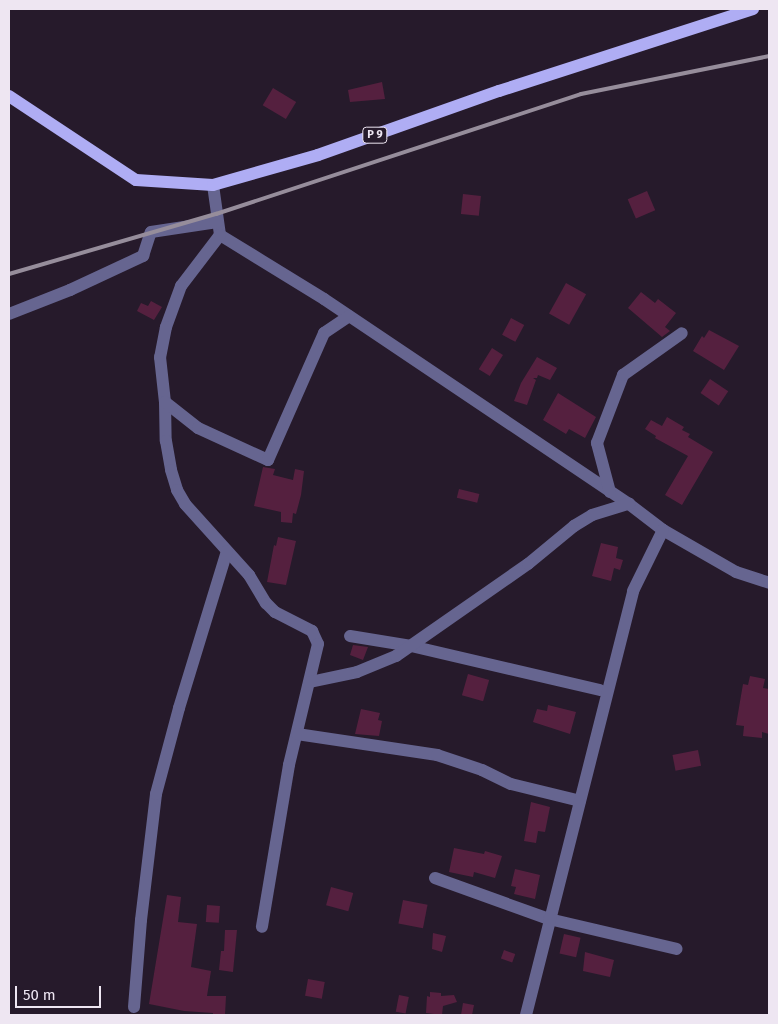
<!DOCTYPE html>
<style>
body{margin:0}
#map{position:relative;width:778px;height:1024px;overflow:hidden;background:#261a2b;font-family:"Fira Sans",sans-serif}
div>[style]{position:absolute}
.building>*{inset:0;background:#55203f;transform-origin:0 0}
.street>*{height:12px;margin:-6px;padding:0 6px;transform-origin:6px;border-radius:6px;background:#666590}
.primary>*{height:12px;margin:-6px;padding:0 6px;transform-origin:6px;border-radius:6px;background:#afadf4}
.rail>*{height:4px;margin:-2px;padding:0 2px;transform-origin:2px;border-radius:2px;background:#968d9b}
span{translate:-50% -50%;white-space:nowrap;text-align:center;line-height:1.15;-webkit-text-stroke:4.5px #261a2b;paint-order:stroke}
.shield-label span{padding:1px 4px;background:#261a2b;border:1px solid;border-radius:4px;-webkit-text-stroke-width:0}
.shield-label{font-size:11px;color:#eee6f2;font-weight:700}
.frame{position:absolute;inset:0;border:10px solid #eee6f2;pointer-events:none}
.scale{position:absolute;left:15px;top:986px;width:86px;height:22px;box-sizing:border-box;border:2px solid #eee6f2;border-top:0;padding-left:6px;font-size:15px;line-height:18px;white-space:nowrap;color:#eee6f2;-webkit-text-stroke:4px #261a2b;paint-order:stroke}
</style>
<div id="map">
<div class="building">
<i style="clip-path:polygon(382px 82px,385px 99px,350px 102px,348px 90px)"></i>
<i style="left:273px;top:88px;width:27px;height:20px;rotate:31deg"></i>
<i style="left:647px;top:191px;width:21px;height:21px;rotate:67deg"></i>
<i style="left:463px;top:194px;width:18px;height:20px;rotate:6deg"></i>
<i style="left:566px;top:283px;width:23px;height:35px;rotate:29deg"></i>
<i style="clip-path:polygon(641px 292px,655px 303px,658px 299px,676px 313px,665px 327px,670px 331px,662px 337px,628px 308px)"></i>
<i style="clip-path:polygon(151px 301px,162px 307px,154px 320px,137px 311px,141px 303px,148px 306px)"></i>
<i style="left:511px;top:318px;width:15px;height:19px;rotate:28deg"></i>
<i style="clip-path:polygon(709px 330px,739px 346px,724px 370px,693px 351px,702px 336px,704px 338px)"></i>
<i style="left:492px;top:348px;width:13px;height:25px;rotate:32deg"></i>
<i style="clip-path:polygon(537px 357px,557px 368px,550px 380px,538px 375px,537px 378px,533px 378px,536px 380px,527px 405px,514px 401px,521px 383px)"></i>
<i style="left:710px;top:379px;width:22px;height:17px;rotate:34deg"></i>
<i style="clip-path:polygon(558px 393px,596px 417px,585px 438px,569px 429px,566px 434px,543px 420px)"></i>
<i style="clip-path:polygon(667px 417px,684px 427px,682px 430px,690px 434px,688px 437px,713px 452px,682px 505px,665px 495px,688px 456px,655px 438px,656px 436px,645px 429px,651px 420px,662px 426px)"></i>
<i style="clip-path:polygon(263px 467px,275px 469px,273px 475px,293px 480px,295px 469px,304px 471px,301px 495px,296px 514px,293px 513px,292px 523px,281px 522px,281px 512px,254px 506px)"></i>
<i style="left:459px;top:489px;width:21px;height:9px;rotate:14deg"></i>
<i style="clip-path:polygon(278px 537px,296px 541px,286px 585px,267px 582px,274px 545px,276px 546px)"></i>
<i style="clip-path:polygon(601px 543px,618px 547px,616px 558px,623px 560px,620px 570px,614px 568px,611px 581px,592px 576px)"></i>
<i style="clip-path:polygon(353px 645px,368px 647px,363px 660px,350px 655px)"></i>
<i style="left:468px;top:674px;width:22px;height:22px;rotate:16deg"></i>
<i style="clip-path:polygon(750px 676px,765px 679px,763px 688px,769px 689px,769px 734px,762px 732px,762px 738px,743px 736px,744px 726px,736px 725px,743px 684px,748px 685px)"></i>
<i style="clip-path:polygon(548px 705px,576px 712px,570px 734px,533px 722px,537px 709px,547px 711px)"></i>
<i style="clip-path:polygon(361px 709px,380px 713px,378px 720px,382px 721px,379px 736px,355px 734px)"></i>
<i style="left:698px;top:750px;width:16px;height:26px;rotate:79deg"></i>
<i style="clip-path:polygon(531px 802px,550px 807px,545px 832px,538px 831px,536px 843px,524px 841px)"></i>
<i style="clip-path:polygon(454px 848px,484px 854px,485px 851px,502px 856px,495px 878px,474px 872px,473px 877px,449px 872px)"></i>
<i style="clip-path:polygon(515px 869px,540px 875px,535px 899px,514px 894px,516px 887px,511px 886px)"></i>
<i style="left:331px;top:887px;width:23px;height:19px;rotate:15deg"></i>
<i style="clip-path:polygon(167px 895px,181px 897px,178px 922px,197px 924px,191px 967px,211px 971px,207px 996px,226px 996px,225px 1015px,213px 1015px,213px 1013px,184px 1011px,149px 1004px)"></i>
<i style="left:403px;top:900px;width:25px;height:24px;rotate:11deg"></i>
<i style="left:207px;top:905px;width:13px;height:17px;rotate:4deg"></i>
<i style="clip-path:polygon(225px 930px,237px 930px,233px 972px,219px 970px,221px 951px,224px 951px)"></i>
<i style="clip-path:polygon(433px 933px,446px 936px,442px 952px,432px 949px)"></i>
<i style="left:564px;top:934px;width:17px;height:20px;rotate:13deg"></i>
<i style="left:504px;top:950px;width:12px;height:9px;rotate:20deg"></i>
<i style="clip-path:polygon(585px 952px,614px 960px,610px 977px,583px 971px)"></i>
<i style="left:308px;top:979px;width:17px;height:17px;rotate:10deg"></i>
<i style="clip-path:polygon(430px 992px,441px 993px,441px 996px,454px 995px,457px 1002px,443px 1006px,442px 1015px,426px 1013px,427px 996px,430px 997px)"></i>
<i style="left:399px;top:995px;width:10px;height:17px;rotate:11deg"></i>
<i style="clip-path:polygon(463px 1003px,474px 1005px,472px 1015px,461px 1015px)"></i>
</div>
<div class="street">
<i style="left:213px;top:185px;width:50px;rotate:82deg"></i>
<i style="left:220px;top:235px;width:122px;rotate:31.6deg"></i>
<i style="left:324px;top:299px;width:367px;rotate:33.9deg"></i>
<i style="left:629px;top:504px;width:43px;rotate:37.4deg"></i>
<i style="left:663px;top:530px;width:84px;rotate:29.9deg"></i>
<i style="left:736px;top:572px;width:35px;rotate:18deg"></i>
<i style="left:220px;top:235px;width:64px;rotate:127.4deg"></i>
<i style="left:181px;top:286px;width:44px;rotate:110.1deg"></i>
<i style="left:166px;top:327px;width:31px;rotate:101deg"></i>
<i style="left:160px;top:357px;width:45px;rotate:83.7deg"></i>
<i style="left:165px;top:402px;width:39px;rotate:89deg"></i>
<i style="left:166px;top:441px;width:29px;rotate:80deg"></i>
<i style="left:171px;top:470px;width:21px;rotate:73deg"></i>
<i style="left:177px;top:490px;width:16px;rotate:60deg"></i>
<i style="left:185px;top:504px;width:96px;rotate:48deg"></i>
<i style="left:249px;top:575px;width:33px;rotate:59deg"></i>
<i style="left:266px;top:603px;width:13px;rotate:45deg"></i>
<i style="left:275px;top:612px;width:42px;rotate:27.2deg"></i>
<i style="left:312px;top:631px;width:14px;rotate:65deg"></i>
<i style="left:318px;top:644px;width:124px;rotate:103.5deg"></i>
<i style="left:289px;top:765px;width:164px;rotate:99.5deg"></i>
<i style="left:9px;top:314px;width:66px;rotate:-21.5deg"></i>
<i style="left:70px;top:290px;width:81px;rotate:-25deg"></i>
<i style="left:143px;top:256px;width:25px;rotate:-72deg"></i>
<i style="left:151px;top:232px;width:67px;rotate:-8.6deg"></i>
<i style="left:165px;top:402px;width:42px;rotate:38.2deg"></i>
<i style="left:198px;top:428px;width:77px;rotate:24.6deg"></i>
<i style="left:268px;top:460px;width:139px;rotate:-66.2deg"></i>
<i style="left:324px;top:333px;width:30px;rotate:-34deg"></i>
<i style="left:610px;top:492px;width:51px;rotate:-104.9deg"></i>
<i style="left:597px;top:443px;width:73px;rotate:-69.1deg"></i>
<i style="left:623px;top:375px;width:72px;rotate:-35.4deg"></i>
<i style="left:350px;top:636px;width:62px;rotate:9.3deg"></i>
<i style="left:411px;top:646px;width:194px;rotate:13.1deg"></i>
<i style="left:310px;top:682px;width:48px;rotate:-12deg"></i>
<i style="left:357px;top:672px;width:42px;rotate:-22.3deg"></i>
<i style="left:396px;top:656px;width:161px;rotate:-34.9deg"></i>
<i style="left:528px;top:564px;width:60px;rotate:-39.6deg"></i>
<i style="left:574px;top:526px;width:21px;rotate:-31deg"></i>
<i style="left:592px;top:515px;width:39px;rotate:-17deg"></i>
<i style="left:297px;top:734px;width:142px;rotate:8.5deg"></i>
<i style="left:437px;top:755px;width:47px;rotate:18.4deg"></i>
<i style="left:482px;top:770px;width:32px;rotate:26deg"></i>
<i style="left:511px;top:784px;width:71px;rotate:13.8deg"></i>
<i style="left:435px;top:878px;width:121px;rotate:19.8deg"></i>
<i style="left:549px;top:919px;width:131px;rotate:13.2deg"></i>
<i style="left:134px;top:1007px;width:87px;rotate:-85.4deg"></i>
<i style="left:141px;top:920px;width:127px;rotate:-83.2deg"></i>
<i style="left:156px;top:794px;width:89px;rotate:-75deg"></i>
<i style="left:179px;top:708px;width:164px;rotate:-73deg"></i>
<i style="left:526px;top:1015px;width:437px;rotate:-75.8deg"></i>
<i style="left:633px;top:591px;width:68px;rotate:-63.8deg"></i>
</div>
<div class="primary">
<i style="left:9px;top:96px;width:152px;rotate:33.5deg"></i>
<i style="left:136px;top:180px;width:77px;rotate:3.7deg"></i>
<i style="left:213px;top:185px;width:109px;rotate:-15.9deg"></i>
<i style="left:318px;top:155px;width:192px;rotate:-19.5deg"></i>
<i style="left:499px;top:91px;width:267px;rotate:-17.9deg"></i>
</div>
<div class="rail">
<i style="left:9px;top:274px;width:216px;rotate:-16.2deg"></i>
<i style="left:216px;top:214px;width:384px;rotate:-18.2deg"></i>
<i style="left:581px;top:94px;width:192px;rotate:-11.4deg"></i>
</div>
<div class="shield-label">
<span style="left:375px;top:135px">P 9</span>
</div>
<div class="frame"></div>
<div class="scale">50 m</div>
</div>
